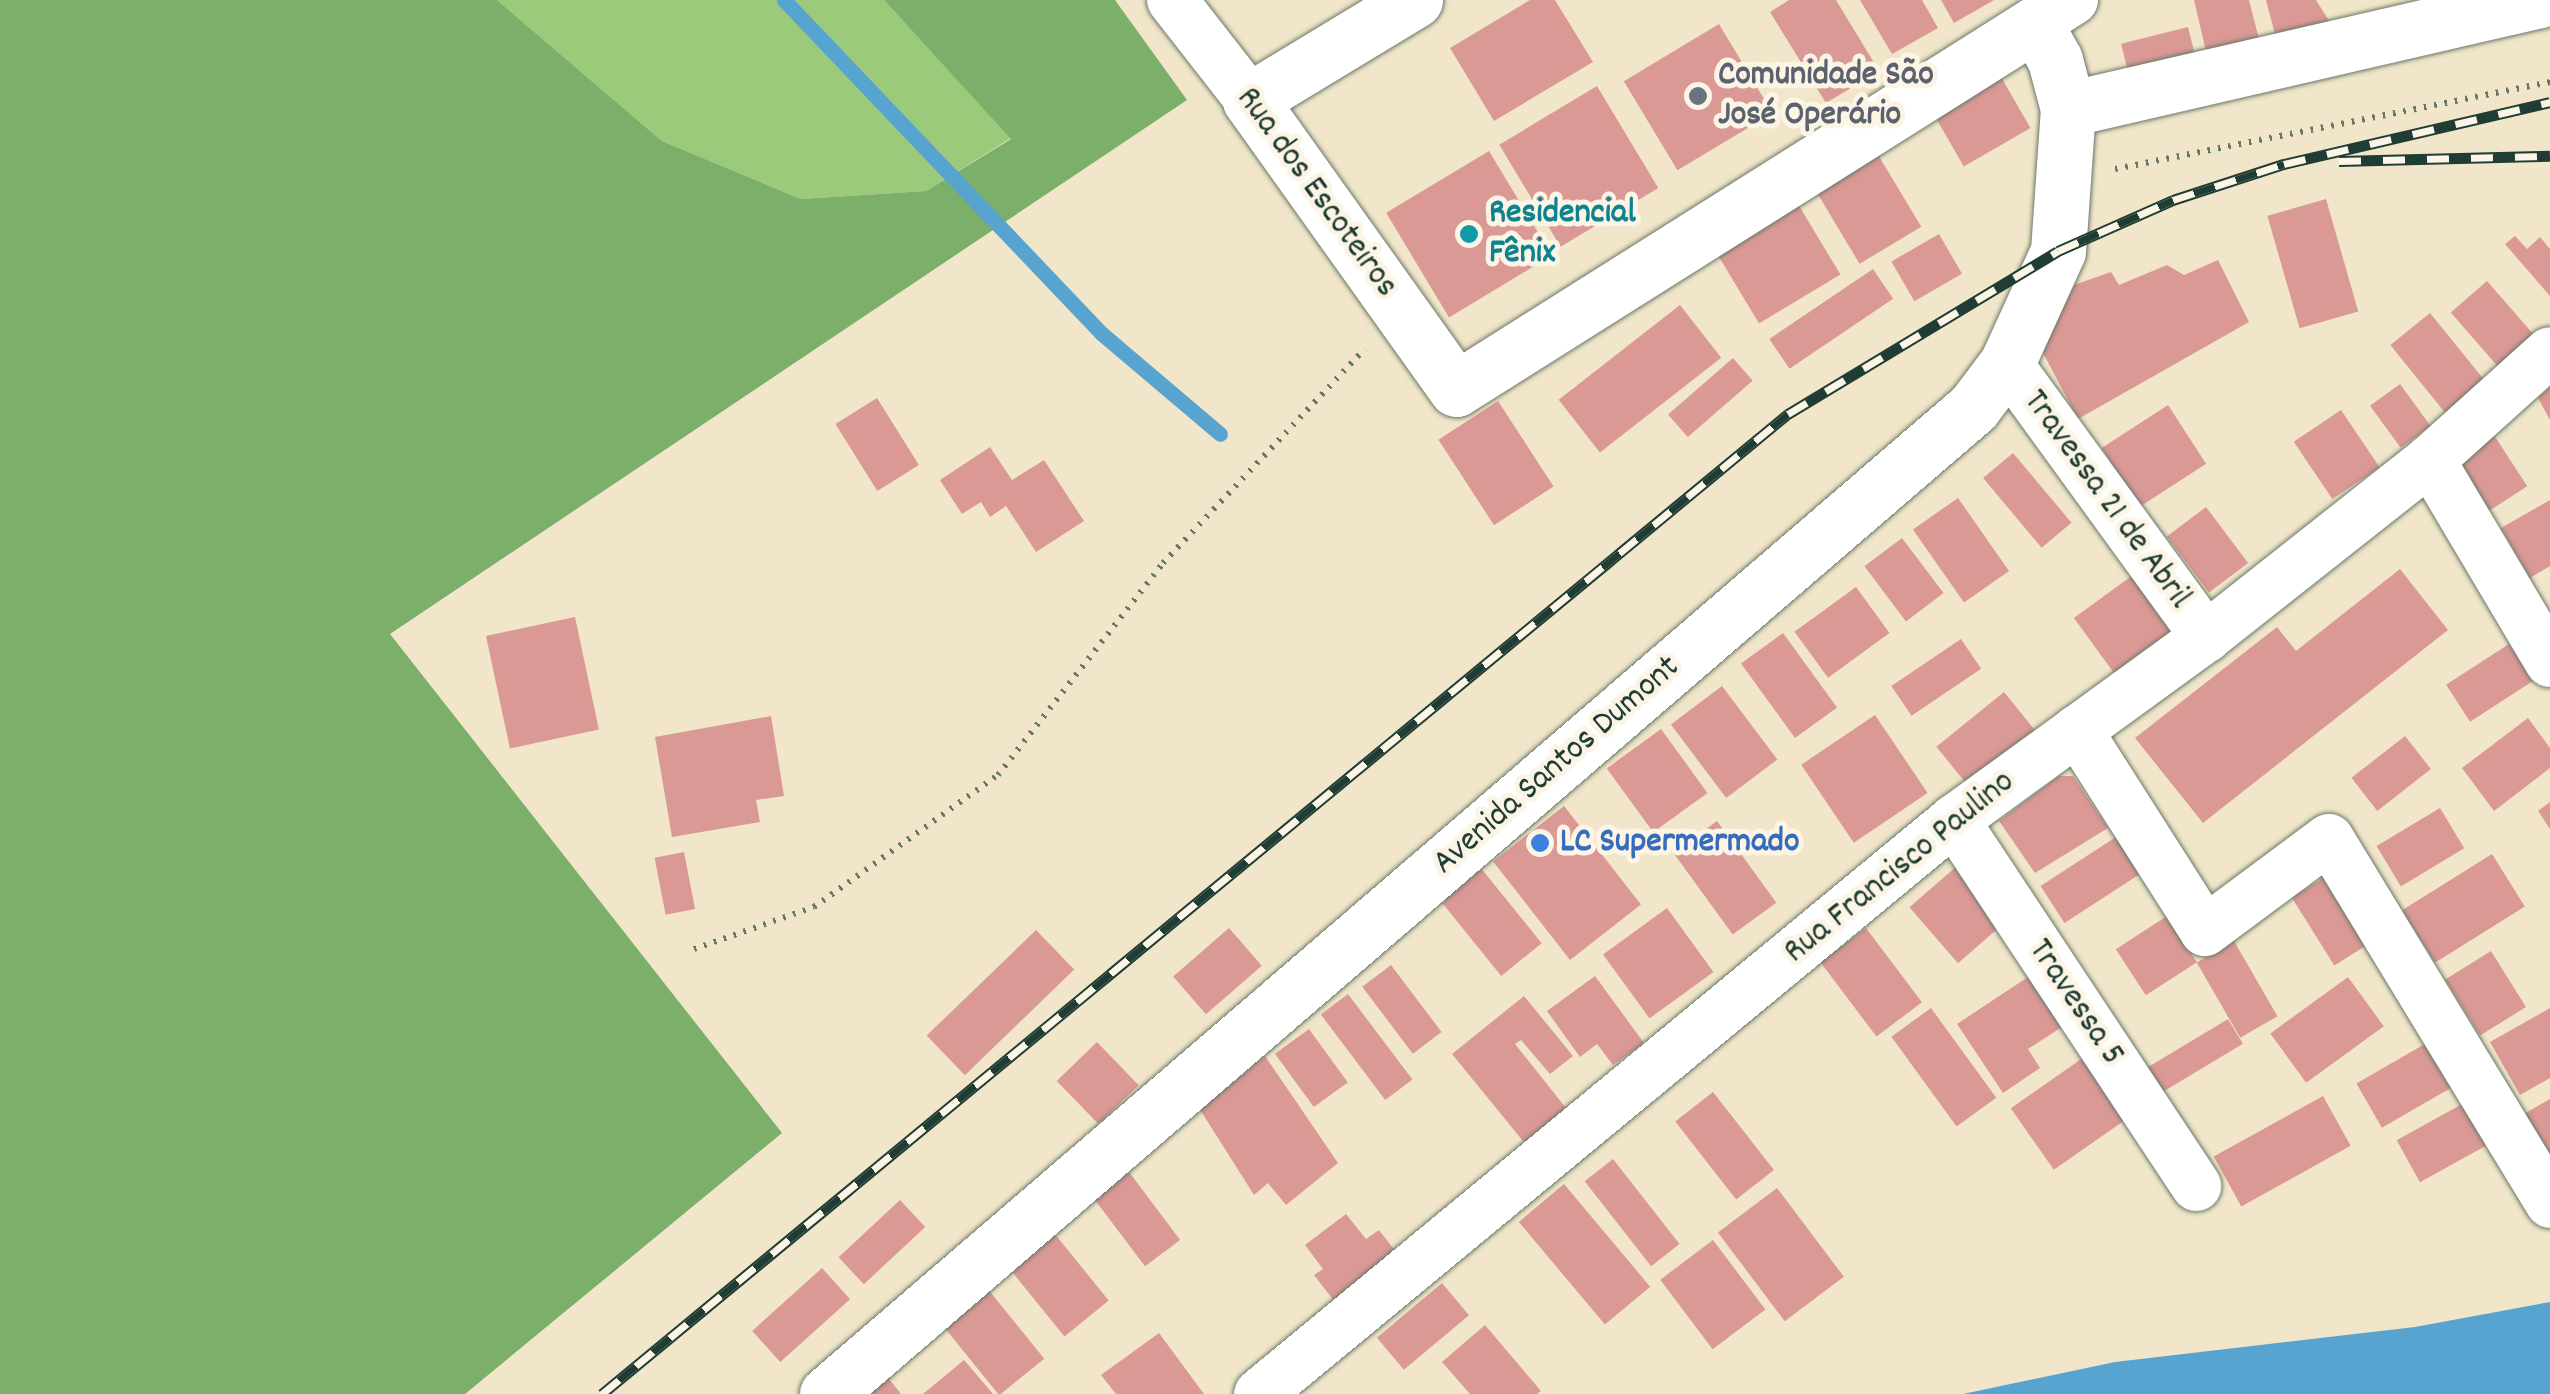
<!DOCTYPE html>
<meta charset="utf-8">
<style>
body{margin:0}
#map{position:relative;width:2550px;height:1394px;overflow:hidden;background:#f1e6c9;font-family:Dekko,sans-serif}
div>[style]{position:absolute}
.green>*{inset:0;background:#9bcb7a}
.forest>*{inset:0;background:#7caf6a}
.water>*{inset:0;background:#58a4d0}
.stream>*{height:15px;margin:-7.5px;padding:0 7.5px;transform-origin:7.5px;border-radius:7.5px;background:#58a4d0}
.building>*{inset:0;background:#db9996;transform-origin:0 0}
.path>*{height:6px;margin-top:-3px;transform-origin:0;background:repeating-linear-gradient(90deg,#687868 0 2.5px,transparent 0 10.5px)}
.roads{filter:drop-shadow(0 0 2px #687868) drop-shadow(0 0 2px #687868)}
.street>*{height:50px;margin:-25px;padding:0 25px;transform-origin:25px;border-radius:25px;background:#fff}
.secondary>*{height:55px;margin:-27.5px;padding:0 27.5px;transform-origin:27.5px;border-radius:27.5px;background:#fff}
.rail>*{height:11px;margin-top:-5.5px;transform-origin:0;background:repeating-linear-gradient(90deg,#fcf5e5 0 22px,#1f3d34 0 44px);box-sizing:border-box;border-block:2px solid #1f3d34}
.dots>*{width:28px;height:28px;translate:-50% -50%;box-sizing:border-box;border:5px solid #fcf5e5;border-radius:50%}
span{translate:-50% -50%;white-space:nowrap;text-align:center;line-height:1.15;-webkit-text-stroke:10px #fcf5e5;paint-order:stroke}
.worship-label{font-size:35px;color:#5b616d;font-weight:700}
.left{translate:0 -50%;text-align:left}
.street-label{font-size:35px;color:#1f3d34}
.culture-label{font-size:35px;color:#0d838f;font-weight:700}
.shop-label{font-size:35px;color:#366cbe;font-weight:700}
</style>
<div id="map">
<div class="green">
<i style="clip-path:polygon(497px 0,884px 0,1011px 138px,926px 191px,801px 199px,662px 141px)"></i>
</div>
<div class="forest">
<i style="clip-path:polygon(0 0,497px 0,662px 141px,801px 199px,926px 191px,1011px 139px,884px 0,1115px 0,1187px 100px,390px 634px,782px 1133px,465px 1394px,0 1394px)"></i>
</div>
<div class="water">
<i style="clip-path:polygon(2550px 1302px,2550px 1394px,1963px 1394px,2115px 1362px,2415px 1327px)"></i>
</div>
<div class="stream">
<i style="left:784px;top:0;width:460px;rotate:46.4deg"></i>
<i style="left:1101px;top:333px;width:156px;rotate:40.3deg"></i>
</div>
<div class="building">
<i style="clip-path:polygon(1530px 0,1555px 0,1593px 62px,1494px 121px,1450px 48px)"></i>
<i style="clip-path:polygon(1789px 0,1836px 0,1879px 71px,1826px 103px,1770px 12px)"></i>
<i style="clip-path:polygon(1860px 0,1922px 0,1938px 28px,1892px 54px)"></i>
<i style="clip-path:polygon(1941px 0,1994px 0,1954px 23px)"></i>
<i style="clip-path:polygon(2194px 0,2249px 0,2261px 47px,2208px 60px)"></i>
<i style="clip-path:polygon(2266px 0,2316px 0,2333px 27px,2277px 42px)"></i>
<i style="left:1719px;top:24px;width:104px;height:111px;rotate:59deg"></i>
<i style="left:2188px;top:27px;width:33px;height:69px;rotate:76deg"></i>
<i style="left:1997px;top:70px;width:67px;height:77px;rotate:60deg"></i>
<i style="left:1597px;top:86px;width:119px;height:114px;rotate:59deg"></i>
<i style="left:1489px;top:151px;width:122px;height:120px;rotate:59deg"></i>
<i style="left:1877px;top:153px;width:86px;height:72px;rotate:59deg"></i>
<i style="left:1792px;top:194px;width:94px;height:95px;rotate:59deg"></i>
<i style="left:2326px;top:199px;width:117px;height:61px;rotate:74deg"></i>
<i style="left:1939px;top:234px;width:46px;height:55px;rotate:60deg"></i>
<i style="clip-path:polygon(2515px 236px,2527px 249px,2540px 237px,2550px 249px,2550px 296px,2505px 244px)"></i>
<i style="clip-path:polygon(2218px 260px,2249px 322px,2078px 419px,2042px 351px,2071px 286px,2111px 272px,2119px 285px,2167px 265px,2184px 275px)"></i>
<i style="left:1873px;top:269px;width:36px;height:125px;rotate:56deg"></i>
<i style="left:2487px;top:281px;width:76px;height:48px;rotate:49deg"></i>
<i style="left:1680px;top:305px;width:67px;height:154px;rotate:52deg"></i>
<i style="left:2430px;top:313px;width:94px;height:51px;rotate:51deg"></i>
<i style="left:1733px;top:358px;width:30px;height:86px;rotate:49deg"></i>
<i style="left:2400px;top:384px;width:52px;height:37px;rotate:54deg"></i>
<i style="clip-path:polygon(2550px 387px,2550px 420px,2538px 398px)"></i>
<i style="left:877px;top:398px;width:79px;height:49px;rotate:58deg"></i>
<i style="left:1498px;top:401px;width:102px;height:71px;rotate:57deg"></i>
<i style="left:2168px;top:405px;width:70px;height:79px;rotate:57deg"></i>
<i style="left:2341px;top:410px;width:69px;height:57px;rotate:56deg"></i>
<i style="left:2494px;top:435px;width:61px;height:45px;rotate:57deg"></i>
<i style="clip-path:polygon(990px 447px,1012px 480px,1044px 460px,1084px 521px,1036px 552px,1006px 506px,990px 517px,981px 502px,962px 514px,940px 480px)"></i>
<i style="left:2013px;top:453px;width:91px;height:39px;rotate:50deg"></i>
<i style="left:1958px;top:498px;width:89px;height:55px;rotate:55deg"></i>
<i style="clip-path:polygon(2550px 500px,2550px 566px,2530px 578px,2501px 528px)"></i>
<i style="left:2206px;top:507px;width:70px;height:49px;rotate:53deg"></i>
<i style="left:1902px;top:538px;width:69px;height:47px;rotate:53deg"></i>
<i style="clip-path:polygon(2400px 569px,2448px 630px,2203px 823px,2135px 738px,2277px 627px,2296px 651px)"></i>
<i style="left:2133px;top:575px;width:74px;height:73px;rotate:54deg"></i>
<i style="left:1856px;top:587px;width:57px;height:76px;rotate:54deg"></i>
<i style="left:575px;top:617px;width:115px;height:91px;rotate:78deg"></i>
<i style="left:1783px;top:633px;width:92px;height:52px;rotate:54deg"></i>
<i style="left:1961px;top:639px;width:36px;height:84px;rotate:56deg"></i>
<i style="left:2509px;top:644px;width:44px;height:75px;rotate:57deg"></i>
<i style="left:1722px;top:686px;width:92px;height:64px;rotate:53deg"></i>
<i style="left:2004px;top:692px;width:49px;height:87px;rotate:51deg"></i>
<i style="left:1875px;top:715px;width:94px;height:89px;rotate:56deg"></i>
<i style="clip-path:polygon(771px 716px,784px 796px,756px 800px,760px 822px,672px 837px,655px 737px)"></i>
<i style="clip-path:polygon(2528px 718px,2550px 748px,2550px 768px,2494px 811px,2462px 768px)"></i>
<i style="left:1661px;top:729px;width:79px;height:67px;rotate:54deg"></i>
<i style="left:2405px;top:736px;width:42px;height:68px;rotate:52deg"></i>
<i style="clip-path:polygon(2059px 776px,2073px 776px,2108px 828px,2035px 873px,1999px 821px)"></i>
<i style="clip-path:polygon(2550px 802px,2550px 829px,2538px 811px)"></i>
<i style="left:1564px;top:806px;width:125px;height:90px;rotate:52deg"></i>
<i style="left:2440px;top:808px;width:47px;height:74px;rotate:59deg"></i>
<i style="left:1717px;top:821px;width:101px;height:54px;rotate:54deg"></i>
<i style="left:2116px;top:837px;width:44px;height:90px;rotate:57deg"></i>
<i style="left:684px;top:852px;width:58px;height:30px;rotate:79deg"></i>
<i style="left:2492px;top:854px;width:62px;height:106px;rotate:58deg"></i>
<i style="left:1957px;top:866px;width:74px;height:63px;rotate:49deg"></i>
<i style="left:1480px;top:867px;width:98px;height:52px;rotate:51deg"></i>
<i style="left:2325px;top:877px;width:80px;height:39px;rotate:58deg"></i>
<i style="left:1667px;top:908px;width:79px;height:79px;rotate:54deg"></i>
<i style="left:2167px;top:916px;width:55px;height:61px;rotate:57deg"></i>
<i style="left:1229px;top:928px;width:50px;height:74px;rotate:49deg"></i>
<i style="left:1866px;top:928px;width:93px;height:57px;rotate:53deg"></i>
<i style="left:1036px;top:930px;width:55px;height:152px;rotate:46deg"></i>
<i style="left:2234px;top:941px;width:87px;height:43px;rotate:60deg"></i>
<i style="left:2491px;top:951px;width:66px;height:54px;rotate:58deg"></i>
<i style="left:1391px;top:965px;width:84px;height:36px;rotate:53deg"></i>
<i style="clip-path:polygon(2034px 973px,2068px 1023px,2028px 1049px,2040px 1068px,2003px 1093px,1957px 1024px)"></i>
<i style="clip-path:polygon(1595px 976px,1644px 1043px,1613px 1065px,1597px 1044px,1580px 1057px,1547px 1011px)"></i>
<i style="left:2348px;top:977px;width:61px;height:96px;rotate:54deg"></i>
<i style="left:1348px;top:994px;width:107px;height:34px;rotate:53deg"></i>
<i style="clip-path:polygon(1524px 996px,1573px 1056px,1550px 1074px,1521px 1040px,1515px 1044px,1574px 1118px,1531px 1151px,1452px 1054px)"></i>
<i style="left:1931px;top:1008px;width:111px;height:49px;rotate:54deg"></i>
<i style="clip-path:polygon(2550px 1008px,2550px 1078px,2520px 1095px,2490px 1042px)"></i>
<i style="left:2228px;top:1019px;width:29px;height:97px;rotate:59deg"></i>
<i style="left:1309px;top:1029px;width:66px;height:42px;rotate:54deg"></i>
<i style="left:2430px;top:1041px;width:51px;height:85px;rotate:60deg"></i>
<i style="left:1097px;top:1042px;width:60px;height:56px;rotate:46deg"></i>
<i style="left:2087px;top:1055px;width:75px;height:93px;rotate:55deg"></i>
<i style="clip-path:polygon(1265px 1056px,1338px 1163px,1286px 1205px,1268px 1183px,1254px 1195px,1199px 1108px)"></i>
<i style="left:1713px;top:1092px;width:99px;height:48px;rotate:52deg"></i>
<i style="left:2323px;top:1096px;width:57px;height:125px;rotate:61deg"></i>
<i style="clip-path:polygon(2550px 1099px,2550px 1158px,2524px 1114px)"></i>
<i style="left:2464px;top:1103px;width:48px;height:77px;rotate:61deg"></i>
<i style="left:1613px;top:1159px;width:108px;height:36px;rotate:52deg"></i>
<i style="left:1129px;top:1172px;width:85px;height:44px;rotate:53deg"></i>
<i style="left:1564px;top:1184px;width:134px;height:59px;rotate:50deg"></i>
<i style="left:1777px;top:1188px;width:111px;height:74px;rotate:53deg"></i>
<i style="left:900px;top:1200px;width:37px;height:84px;rotate:47deg"></i>
<i style="clip-path:polygon(1346px 1214px,1366px 1239px,1379px 1230px,1404px 1262px,1341px 1310px,1314px 1275px,1323px 1269px,1305px 1245px)"></i>
<i style="left:1054px;top:1233px;width:87px;height:57px;rotate:51deg"></i>
<i style="left:1713px;top:1240px;width:87px;height:66px;rotate:53deg"></i>
<i style="left:822px;top:1268px;width:42px;height:94px;rotate:48deg"></i>
<i style="left:1442px;top:1283px;width:42px;height:85px;rotate:50deg"></i>
<i style="left:987px;top:1288px;width:91px;height:58px;rotate:51deg"></i>
<i style="clip-path:polygon(1485px 1325px,1541px 1391px,1537px 1394px,1470px 1394px,1442px 1362px)"></i>
<i style="clip-path:polygon(1159px 1333px,1204px 1394px,1116px 1394px,1101px 1375px)"></i>
<i style="clip-path:polygon(964px 1360px,993px 1394px,923px 1394px)"></i>
<i style="clip-path:polygon(886px 1375px,901px 1394px,861px 1394px)"></i>
</div>
<div class="path">
<i style="left:2115px;top:169px;width:444px;rotate:-11.3deg"></i>
<i style="left:694px;top:949px;width:127px;rotate:-19.3deg"></i>
<i style="left:814px;top:907px;width:226px;rotate:-35.7deg"></i>
<i style="left:998px;top:775px;width:269px;rotate:-52.1deg"></i>
<i style="left:1163px;top:563px;width:294px;rotate:-46.7deg"></i>
</div>
<div class="roads">
<div class="street">
<i style="left:1172px;top:0;width:127px;rotate:52deg"></i>
<i style="left:2035px;top:24px;width:45px;rotate:-32.3deg"></i>
<i style="left:2007px;top:363px;width:339px;rotate:54deg"></i>
<i style="left:2430px;top:460px;width:235px;rotate:59.3deg"></i>
<i style="left:2077px;top:730px;width:238px;rotate:57.5deg"></i>
<i style="left:2205px;top:931px;width:154px;rotate:-36.6deg"></i>
<i style="left:2329px;top:839px;width:426px;rotate:58.7deg"></i>
<i style="left:1954px;top:820px;width:439px;rotate:56.5deg"></i>
<i style="left:1259px;top:1394px;width:901px;rotate:-39.55deg"></i>
<i style="left:1954px;top:820px;width:311px;rotate:-36deg"></i>
<i style="left:2206px;top:637px;width:285px;rotate:-38.3deg"></i>
<i style="left:2430px;top:460px;width:161px;rotate:-42deg"></i>
</div>
<div class="secondary">
<i style="left:2068px;top:109px;width:485px;rotate:-13deg"></i>
<i style="left:827px;top:1394px;width:1512px;rotate:-40.71deg"></i>
<i style="left:1973px;top:408px;width:56px;rotate:-52.9deg"></i>
<i style="left:2007px;top:363px;width:123px;rotate:-65.5deg"></i>
<i style="left:2058px;top:251px;width:142px;rotate:-86deg"></i>
<i style="left:2068px;top:109px;width:51px;rotate:-104.9deg"></i>
<i style="left:2055px;top:60px;width:41px;rotate:-119.1deg"></i>
<i style="left:2035px;top:24px;width:684px;rotate:147.77deg"></i>
<i style="left:1456px;top:389px;width:355px;rotate:-125.5deg"></i>
<i style="left:1250px;top:100px;width:193px;rotate:-31.2deg"></i>
</div>
</div>
<div class="rail">
<i style="left:2339px;top:161px;width:211px;rotate:-1.4deg"></i>
<i style="left:602px;top:1394px;width:1539px;rotate:-39.57deg"></i>
<i style="left:1788px;top:414px;width:315px;rotate:-31.1deg"></i>
<i style="left:2058px;top:251px;width:126px;rotate:-23.9deg"></i>
<i style="left:2173px;top:200px;width:117px;rotate:-18deg"></i>
<i style="left:2284px;top:164px;width:273px;rotate:-13.1deg"></i>
</div>
<div class="dots">
<i style="left:1698px;top:96px;background:#6b7280"></i>
<i style="left:1469px;top:234px;background:#0f9aa8"></i>
<i style="left:1540px;top:843px;background:#3f7fe0"></i>
</div>
<div class="worship-label">
<span class="left" style="left:1718px;top:96px">Comunidade São<br>José Operário</span>
</div>
<div class="street-label">
<span style="left:1316px;top:193px;rotate:54deg">Rua dos Escoteiros</span>
<span style="left:2106px;top:500px;rotate:54deg">Travessa 21 de Abril</span>
<span style="left:1557px;top:766px;rotate:-41deg">Avenida Santos Dumont</span>
<span style="left:1900px;top:868px;rotate:-39deg">Rua Francisco Paulino</span>
<span style="left:2075px;top:1003px;rotate:56deg">Travessa 5</span>
</div>
<div class="culture-label">
<span class="left" style="left:1489px;top:234px">Residencial<br>Fênix</span>
</div>
<div class="shop-label">
<span class="left" style="left:1560px;top:843px">LC Supermermado</span>
</div>
</div>
